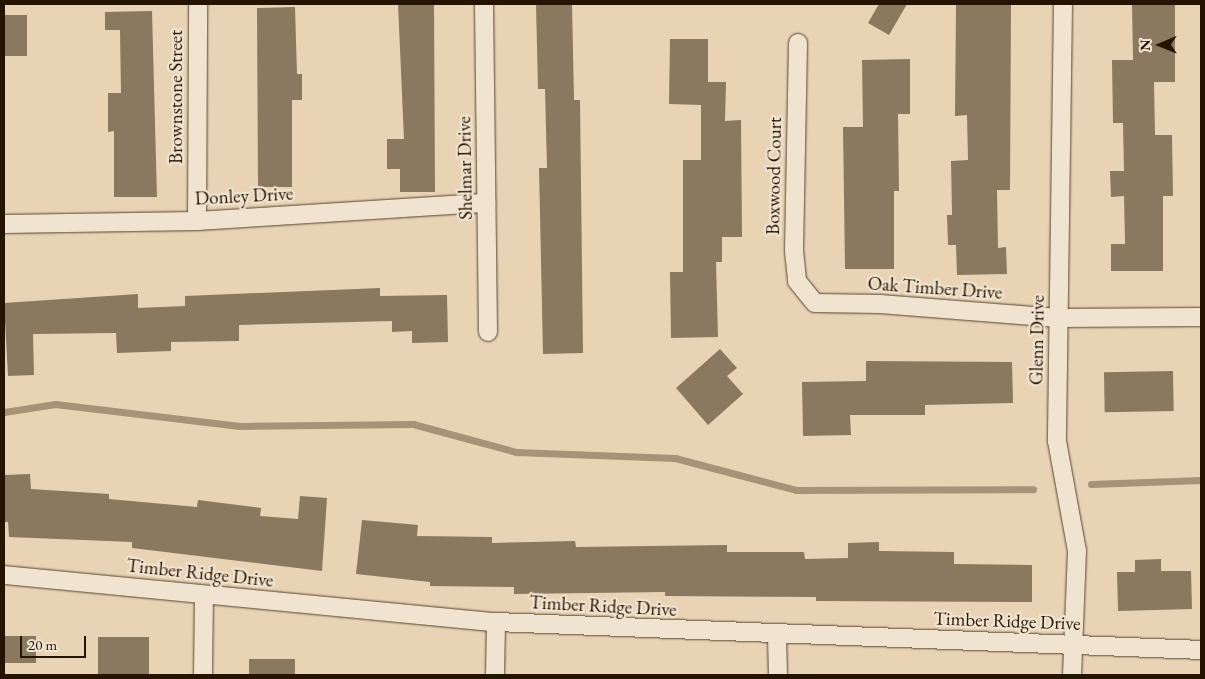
<!DOCTYPE html>
<style>
body{margin:0}
#map{position:relative;width:1205px;height:679px;overflow:hidden;background:#e8d4b5;font-family:"EB Garamond",serif}
div>[style]{position:absolute}
.stream>*{height:7px;margin:-3.5px;padding:0 3.5px;transform-origin:3.5px;border-radius:3.5px;background:#a69378}
.building>*{inset:0;background:#8a785f;transform-origin:0 0}
.roads{filter:drop-shadow(0 0 1px #56442e) drop-shadow(0 0 1px #56442e)}
.street>*{height:18px;margin:-9px;padding:0 9px;transform-origin:9px;border-radius:9px;background:#f0e3cf}
span{translate:-50% -50%;white-space:nowrap;text-align:center;line-height:1.15;-webkit-text-stroke:4.5px #f0e3cf;paint-order:stroke}
.street-label{font-size:19px;color:#251401}
.frame{position:absolute;inset:0;border:5px solid #251401;pointer-events:none}
.north{position:absolute;left:1135px;top:20px;width:50px;height:50px;-webkit-text-stroke:4px #f0e3cf;paint-order:stroke;rotate:269deg;font-size:14px;font-weight:700;line-height:20px;text-align:center;color:#251401}
.north::after{content:'';display:block;margin:auto;width:18px;height:22px;background:#251401;clip-path:polygon(50% 0,100% 100%,50% 72%,0 100%)}
.scale{position:absolute;left:20px;top:636px;width:66px;height:22px;box-sizing:border-box;border:2px solid #251401;border-top:0;padding-left:6px;font-size:15px;line-height:18px;white-space:nowrap;color:#251401;-webkit-text-stroke:4px #f0e3cf;paint-order:stroke}
</style>
<div id="map">
<div class="stream">
<i style="left:4px;top:412px;width:52px;rotate:-8.9deg"></i>
<i style="left:55px;top:404px;width:186px;rotate:6.8deg"></i>
<i style="left:240px;top:426px;width:173px;rotate:-0.7deg"></i>
<i style="left:413px;top:424px;width:107px;rotate:15.2deg"></i>
<i style="left:516px;top:452px;width:159px;rotate:2.2deg"></i>
<i style="left:675px;top:458px;width:125px;rotate:14.8deg"></i>
<i style="left:796px;top:490px;width:237px;rotate:-0.2deg"></i>
<i style="left:1091px;top:484px;width:110px;rotate:-2.1deg"></i>
</div>
<div class="building">
<i style="clip-path:polygon(398px 4px,434px 4px,435px 192px,400px 192px,400px 169px,387px 169px,387px 139px,404px 139px)"></i>
<i style="clip-path:polygon(536px 4px,572px 4px,574px 100px,580px 100px,583px 353px,543px 354px,539px 168px,547px 168px,545px 89px,538px 89px)"></i>
<i style="clip-path:polygon(879px 4px,907px 4px,889px 35px,868px 23px)"></i>
<i style="clip-path:polygon(956px 4px,1011px 4px,1010px 190px,997px 190px,998px 248px,1006px 247px,1007px 274px,957px 275px,956px 245px,948px 245px,947px 215px,952px 215px,951px 161px,968px 160px,967px 115px,955px 116px)"></i>
<i style="clip-path:polygon(1132px 4px,1175px 4px,1175px 82px,1154px 82px,1155px 135px,1172px 135px,1173px 196px,1163px 196px,1163px 271px,1111px 271px,1111px 244px,1125px 244px,1124px 196px,1111px 197px,1110px 171px,1124px 171px,1123px 123px,1113px 123px,1112px 60px,1133px 60px)"></i>
<i style="clip-path:polygon(295px 7px,297px 74px,302px 74px,302px 100px,292px 100px,292px 187px,258px 187px,257px 8px)"></i>
<i style="clip-path:polygon(152px 11px,157px 197px,114px 197px,114px 131px,108px 132px,108px 93px,121px 93px,120px 30px,105px 30px,105px 12px)"></i>
<i style="left:4px;top:15px;width:23px;height:41px"></i>
<i style="clip-path:polygon(670px 39px,708px 39px,708px 82px,726px 82px,725px 121px,741px 120px,742px 237px,722px 237px,722px 262px,716px 262px,718px 337px,671px 338px,670px 272px,683px 272px,683px 160px,701px 160px,701px 105px,669px 104px)"></i>
<i style="clip-path:polygon(910px 59px,910px 114px,898px 114px,899px 191px,894px 191px,894px 269px,845px 269px,843px 127px,863px 127px,862px 60px)"></i>
<i style="clip-path:polygon(380px 288px,380px 296px,447px 295px,448px 342px,412px 343px,412px 331px,392px 332px,392px 321px,239px 325px,239px 341px,171px 342px,171px 351px,117px 353px,116px 333px,33px 334px,34px 375px,8px 376px,4px 303px,138px 294px,138px 308px,185px 306px,185px 296px)"></i>
<i style="clip-path:polygon(720px 349px,737px 368px,727px 376px,743px 394px,708px 425px,676px 388px)"></i>
<i style="clip-path:polygon(866px 361px,1012px 362px,1013px 403px,925px 405px,925px 415px,850px 415px,851px 435px,803px 436px,802px 382px,866px 381px)"></i>
<i style="left:1173px;top:371px;width:40px;height:69px;rotate:89deg"></i>
<i style="clip-path:polygon(30px 474px,31px 489px,109px 494px,109px 499px,197px 507px,198px 500px,261px 508px,260px 516px,298px 519px,300px 496px,327px 498px,322px 571px,132px 548px,132px 542px,9px 537px,8px 522px,4px 522px,4px 475px)"></i>
<i style="clip-path:polygon(362px 520px,418px 525px,417px 536px,492px 537px,492px 543px,575px 541px,576px 547px,727px 545px,727px 552px,804px 552px,805px 559px,848px 558px,848px 543px,879px 542px,879px 551px,954px 552px,954px 564px,1032px 565px,1032px 602px,816px 601px,816px 597px,665px 596px,665px 592px,514px 594px,514px 587px,430px 586px,430px 582px,356px 574px)"></i>
<i style="clip-path:polygon(1161px 559px,1161px 571px,1191px 571px,1192px 609px,1118px 611px,1117px 572px,1135px 572px,1135px 560px)"></i>
<i style="left:4px;top:636px;width:32px;height:27px"></i>
<i style="left:98px;top:637px;width:51px;height:38px"></i>
<i style="left:249px;top:659px;width:46px;height:16px"></i>
</div>
<div class="roads">
<div class="street">
<i style="left:484px;top:4px;width:328px;rotate:89.3deg"></i>
<i style="left:1063px;top:4px;width:437px;rotate:90.8deg"></i>
<i style="left:1057px;top:441px;width:112px;rotate:79.7deg"></i>
<i style="left:1077px;top:551px;width:124px;rotate:92.3deg"></i>
<i style="left:798px;top:43px;width:208px;rotate:91.1deg"></i>
<i style="left:794px;top:251px;width:30px;rotate:84deg"></i>
<i style="left:797px;top:281px;width:28px;rotate:51deg"></i>
<i style="left:815px;top:303px;width:65px;rotate:0.9deg"></i>
<i style="left:880px;top:304px;width:179px;rotate:4.5deg"></i>
<i style="left:1058px;top:318px;width:143px;rotate:-0.4deg"></i>
<i style="left:197px;top:221px;width:217px;rotate:-89.7deg"></i>
<i style="left:4px;top:224px;width:193px;rotate:-0.9deg"></i>
<i style="left:197px;top:221px;width:290px;rotate:-3.6deg"></i>
<i style="left:4px;top:575px;width:494px;rotate:5.5deg"></i>
<i style="left:496px;top:622px;width:706px;rotate:2.27deg"></i>
<i style="left:777px;top:635px;width:40px;rotate:88.6deg"></i>
<i style="left:203px;top:675px;width:80px;rotate:-89.3deg"></i>
<i style="left:495px;top:675px;width:53px;rotate:-88.9deg"></i>
</div>
</div>
<div class="street-label">
<span style="left:176px;top:97px;rotate:-90deg">Brownstone Street</span>
<span style="left:465px;top:168px;rotate:-91deg">Shelmar Drive</span>
<span style="left:774px;top:176px;rotate:-89deg">Boxwood Court</span>
<span style="left:244px;top:196px;rotate:-3deg">Donley Drive</span>
<span style="left:935px;top:288px;rotate:4deg">Oak Timber Drive</span>
<span style="left:1037px;top:340px;rotate:-89deg">Glenn Drive</span>
<span style="left:200px;top:573px;rotate:6deg">Timber Ridge Drive</span>
<span style="left:603px;top:606px;rotate:3deg">Timber Ridge Drive</span>
<span style="left:1007px;top:621px;rotate:2deg">Timber Ridge Drive</span>
</div>
<div class="frame"></div>
<div class="north">N</div>
<div class="scale">20 m</div>
</div>
